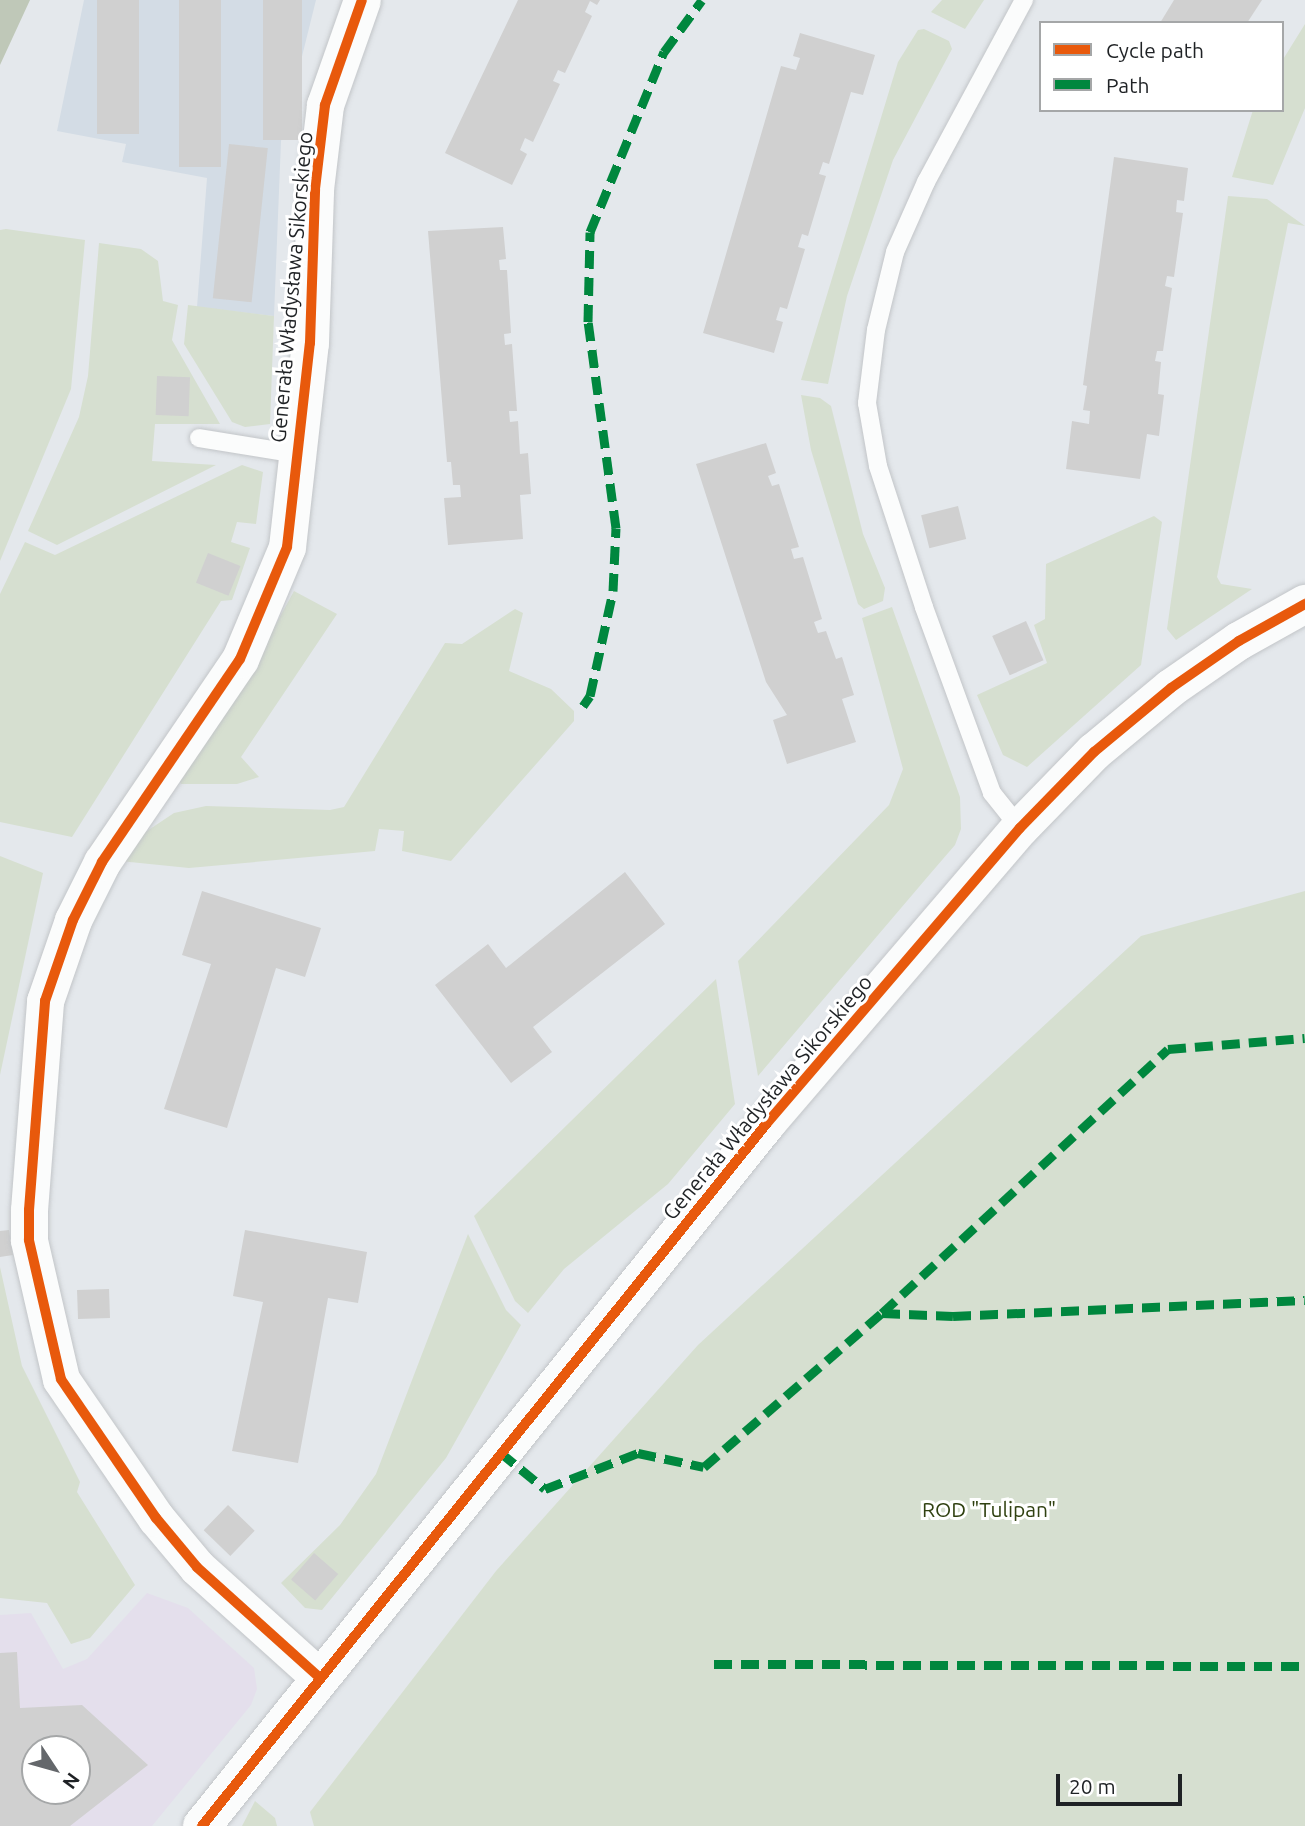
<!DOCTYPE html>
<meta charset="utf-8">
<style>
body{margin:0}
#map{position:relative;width:1305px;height:1826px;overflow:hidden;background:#e4e8ec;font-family:Ubuntu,sans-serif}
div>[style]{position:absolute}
.commercial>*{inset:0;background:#e4dfec}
.built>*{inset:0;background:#d3dce5}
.green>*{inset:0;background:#d6dfd0}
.forest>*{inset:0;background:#bfc8b8}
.building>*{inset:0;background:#d0d0d0;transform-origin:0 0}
.roads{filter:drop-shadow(0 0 2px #c2c5c8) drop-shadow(0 0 2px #c2c5c8)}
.service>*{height:18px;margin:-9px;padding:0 9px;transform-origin:9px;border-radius:9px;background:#fbfcfc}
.minor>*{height:37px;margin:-18.5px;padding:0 18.5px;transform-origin:18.5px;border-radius:18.5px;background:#fbfcfc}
.tertiary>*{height:38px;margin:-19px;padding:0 19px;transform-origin:19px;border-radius:19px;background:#fbfcfc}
.quiet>*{height:9px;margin-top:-4.5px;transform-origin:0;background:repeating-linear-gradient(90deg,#00873e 0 18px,transparent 0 27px)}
.cycleway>*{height:10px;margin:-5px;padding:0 5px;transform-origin:5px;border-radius:5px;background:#e8590c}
span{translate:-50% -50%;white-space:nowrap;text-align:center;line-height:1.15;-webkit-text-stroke:6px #fff;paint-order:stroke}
.street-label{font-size:21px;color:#1f2225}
.park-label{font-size:21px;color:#304111}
.legend{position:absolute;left:1039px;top:21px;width:245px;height:91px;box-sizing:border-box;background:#fff;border:2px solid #a5a7a8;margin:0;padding:9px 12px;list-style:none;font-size:21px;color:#1f2225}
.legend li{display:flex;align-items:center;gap:14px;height:35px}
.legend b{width:35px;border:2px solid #a5a7a8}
.north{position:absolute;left:21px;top:1735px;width:70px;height:70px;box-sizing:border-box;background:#fff;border:2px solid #a5a7a8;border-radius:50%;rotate:126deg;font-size:19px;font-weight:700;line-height:28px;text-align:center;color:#1f2225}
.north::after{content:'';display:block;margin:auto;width:24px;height:32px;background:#64676b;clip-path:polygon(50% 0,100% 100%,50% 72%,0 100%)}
.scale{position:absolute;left:1056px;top:1774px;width:126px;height:32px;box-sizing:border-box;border:4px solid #1f2225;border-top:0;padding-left:9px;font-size:21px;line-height:24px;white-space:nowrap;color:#1f2225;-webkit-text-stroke:5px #fff;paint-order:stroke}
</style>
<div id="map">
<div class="commercial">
<i style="clip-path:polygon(evenodd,147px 1593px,188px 1608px,254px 1668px,257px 1689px,251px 1705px,152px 1826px,0 1826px,0 1615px,31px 1613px,63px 1669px,87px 1659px,147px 1593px,35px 1749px,77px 1749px,77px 1791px,35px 1791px,35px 1749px)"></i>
</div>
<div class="built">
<i style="clip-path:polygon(84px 0,316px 0,281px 141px,274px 316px,197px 307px,207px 178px,122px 162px,126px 144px,57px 131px)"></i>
</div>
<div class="green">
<i style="clip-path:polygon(942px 0,984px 0,965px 29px,931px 12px)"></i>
<i style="clip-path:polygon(1305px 24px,1305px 108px,1273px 185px,1232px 177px,1253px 110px,1282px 110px,1282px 61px)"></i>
<i style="clip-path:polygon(924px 29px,949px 41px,952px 49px,893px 160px,847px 296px,828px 384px,801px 380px,898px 62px,918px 30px)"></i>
<i style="clip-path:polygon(1228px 196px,1267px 199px,1305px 226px,1288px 223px,1217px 577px,1221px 584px,1252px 589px,1176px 640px,1167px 629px)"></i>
<i style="clip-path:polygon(6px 229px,85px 240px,71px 389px,0 561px,0 230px)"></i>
<i style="clip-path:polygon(99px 243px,141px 249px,158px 261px,163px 301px,178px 305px,172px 340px,220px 424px,155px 424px,152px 461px,216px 465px,57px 545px,28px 531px,79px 417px,88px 376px)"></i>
<i style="clip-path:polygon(188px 305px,274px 316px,270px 424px,245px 427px,232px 422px,184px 344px)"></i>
<i style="clip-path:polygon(801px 395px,820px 398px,831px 406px,863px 534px,885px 588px,883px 601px,864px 609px,858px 604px,811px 450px)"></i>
<i style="clip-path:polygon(242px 465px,263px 472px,256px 524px,237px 522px,231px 542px,250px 548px,232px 600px,221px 601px,72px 837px,0 822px,0 594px,25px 542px,55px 555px)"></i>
<i style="clip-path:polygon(1154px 516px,1162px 522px,1141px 665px,1027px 767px,1003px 755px,977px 695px,1047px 663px,1034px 625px,1045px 619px,1046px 564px)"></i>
<i style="clip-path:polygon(294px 591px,337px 614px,241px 757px,259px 777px,237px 784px,181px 784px,178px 778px,237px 695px)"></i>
<i style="clip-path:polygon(892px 607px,960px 797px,961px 829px,955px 845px,930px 874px,758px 1076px,738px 961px,889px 805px,903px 769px,862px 618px)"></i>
<i style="clip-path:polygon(515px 609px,523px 613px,509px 671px,551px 689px,574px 711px,574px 721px,451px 861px,402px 851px,404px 831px,379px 829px,375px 851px,189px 868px,120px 861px,144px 833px,174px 813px,206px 806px,330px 810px,344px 807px,445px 643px,462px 644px)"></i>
<i style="clip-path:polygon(0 856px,43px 873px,0 1075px)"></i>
<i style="clip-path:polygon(1305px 891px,1305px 1826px,314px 1826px,310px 1812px,496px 1571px,698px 1345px,1141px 936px)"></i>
<i style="clip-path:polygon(716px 979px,735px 1104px,668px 1184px,564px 1269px,528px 1313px,515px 1301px,474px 1216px)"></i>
<i style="clip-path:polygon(468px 1234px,506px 1310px,521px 1325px,446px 1458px,322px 1610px,305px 1608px,281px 1583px,340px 1525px,376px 1474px)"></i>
<i style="clip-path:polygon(0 1267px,22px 1366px,80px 1482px,77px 1492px,135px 1585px,90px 1638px,71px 1644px,47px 1603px,0 1598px)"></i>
<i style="clip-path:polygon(255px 1801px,275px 1818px,277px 1826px,242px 1826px)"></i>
</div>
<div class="forest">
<i style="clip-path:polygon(0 0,30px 0,0 65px)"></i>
</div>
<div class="building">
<i style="left:97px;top:0;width:42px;height:134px"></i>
<i style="left:179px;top:0;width:42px;height:167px"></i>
<i style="left:263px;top:0;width:39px;height:140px"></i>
<i style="clip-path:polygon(518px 0,600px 0,597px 5px,590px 1px,585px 12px,592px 16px,565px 73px,558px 70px,553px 81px,560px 84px,533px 142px,525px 138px,520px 150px,527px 154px,512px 185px,445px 153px)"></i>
<i style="clip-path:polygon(1174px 0,1262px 0,1247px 23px,1160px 23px)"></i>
<i style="clip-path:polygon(800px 33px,875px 55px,863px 95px,851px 92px,829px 164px,823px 162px,819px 174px,826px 176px,808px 236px,802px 234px,798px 247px,805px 249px,787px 309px,780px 307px,776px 320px,783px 322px,774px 353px,703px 333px,781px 66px,796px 70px,800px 58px,793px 56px)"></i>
<i style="left:229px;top:144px;width:39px;height:155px;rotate:6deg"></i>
<i style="clip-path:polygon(1114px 157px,1188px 168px,1184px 201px,1177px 200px,1176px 212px,1183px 213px,1174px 277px,1167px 276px,1165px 286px,1172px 288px,1163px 351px,1157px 351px,1155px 361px,1161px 362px,1158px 394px,1164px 395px,1159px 436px,1147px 434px,1140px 479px,1066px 469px,1072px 421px,1089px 424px,1090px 411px,1083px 410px,1087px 386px,1083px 385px)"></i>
<i style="clip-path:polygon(503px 227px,506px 259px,499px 260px,500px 270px,507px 270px,511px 333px,504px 334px,505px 345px,512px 344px,517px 411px,509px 411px,510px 422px,518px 421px,520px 454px,528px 453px,531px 494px,520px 495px,523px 539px,448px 545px,444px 498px,461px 497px,460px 485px,453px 485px,451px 462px,447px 462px,428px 231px)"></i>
<i style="left:157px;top:376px;width:33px;height:39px;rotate:2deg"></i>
<i style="clip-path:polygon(766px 443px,776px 473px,768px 476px,772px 486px,779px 484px,799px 547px,791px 549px,794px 559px,803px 557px,822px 619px,814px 622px,818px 633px,826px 631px,836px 659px,842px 657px,854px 695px,842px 699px,856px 742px,787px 764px,773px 720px,787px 715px,766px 682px,696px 464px)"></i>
<i style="left:958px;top:506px;width:34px;height:38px;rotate:76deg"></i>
<i style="left:208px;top:553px;width:35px;height:32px;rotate:22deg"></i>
<i style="left:1026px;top:621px;width:43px;height:37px;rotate:66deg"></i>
<i style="clip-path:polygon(625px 872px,665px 924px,533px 1027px,552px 1052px,511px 1083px,435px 985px,488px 944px,506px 968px)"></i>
<i style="clip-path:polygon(202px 891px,321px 928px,305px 977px,276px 968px,227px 1128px,164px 1109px,211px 964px,182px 955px)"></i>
<i style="clip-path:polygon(9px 1230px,13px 1255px,0 1257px,0 1231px)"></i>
<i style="clip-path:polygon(245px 1230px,367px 1252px,358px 1303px,328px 1298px,298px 1463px,232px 1451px,263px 1302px,233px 1296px)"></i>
<i style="left:109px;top:1289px;width:29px;height:32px;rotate:88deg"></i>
<i style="left:228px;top:1505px;width:37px;height:35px;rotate:44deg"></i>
<i style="left:314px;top:1553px;width:32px;height:35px;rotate:41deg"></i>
<i style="clip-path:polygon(evenodd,17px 1652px,20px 1708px,82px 1705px,148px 1765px,70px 1826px,0 1826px,0 1653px,17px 1652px,35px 1749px,77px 1749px,77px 1791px,35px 1791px,35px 1749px)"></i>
</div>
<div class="roads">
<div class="service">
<i style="left:199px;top:438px;width:99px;rotate:9.3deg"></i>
<i style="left:1020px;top:828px;width:45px;rotate:-128.7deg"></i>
<i style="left:992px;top:793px;width:198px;rotate:-110.1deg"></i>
<i style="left:924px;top:607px;width:148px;rotate:-108.1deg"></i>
<i style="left:878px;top:466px;width:64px;rotate:-99.9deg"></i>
<i style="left:867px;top:403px;width:74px;rotate:-83deg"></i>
<i style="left:876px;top:330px;width:80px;rotate:-76.3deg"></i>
<i style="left:895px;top:252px;width:77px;rotate:-66.1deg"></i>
<i style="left:926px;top:182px;width:207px;rotate:-61.7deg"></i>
</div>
<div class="minor">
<i style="left:319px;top:1677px;width:164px;rotate:-138deg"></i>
<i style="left:197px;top:1567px;width:64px;rotate:-129.9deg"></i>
<i style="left:156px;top:1518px;width:168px;rotate:-124.4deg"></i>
<i style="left:61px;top:1379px;width:143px;rotate:-103deg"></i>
<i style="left:29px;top:1240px;width:30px;rotate:-90deg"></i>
<i style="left:29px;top:1210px;width:210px;rotate:-85.6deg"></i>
<i style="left:45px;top:1001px;width:86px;rotate:-70.9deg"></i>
<i style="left:73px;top:920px;width:65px;rotate:-63.4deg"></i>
<i style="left:102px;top:862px;width:245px;rotate:-55.8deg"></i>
<i style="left:240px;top:659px;width:121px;rotate:-67.2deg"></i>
<i style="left:287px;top:547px;width:205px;rotate:-83.6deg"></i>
<i style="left:310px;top:343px;width:154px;rotate:-88.1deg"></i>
<i style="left:315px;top:189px;width:85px;rotate:-83.2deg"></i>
<i style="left:325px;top:105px;width:111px;rotate:-70.6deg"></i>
</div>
<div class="tertiary">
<i style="left:202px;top:1826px;width:902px;rotate:-51.21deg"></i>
<i style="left:767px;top:1123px;width:389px;rotate:-49.4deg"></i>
<i style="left:1020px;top:828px;width:106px;rotate:-45.8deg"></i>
<i style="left:1094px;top:752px;width:100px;rotate:-39.7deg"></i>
<i style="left:1171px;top:688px;width:83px;rotate:-34.7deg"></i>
<i style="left:1239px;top:641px;width:76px;rotate:-29.3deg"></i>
</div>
</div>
<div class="quiet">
<i style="left:583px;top:706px;width:12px;rotate:-55deg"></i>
<i style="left:590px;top:696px;width:107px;rotate:-77.6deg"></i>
<i style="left:613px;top:591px;width:63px;rotate:-87.3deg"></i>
<i style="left:616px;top:528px;width:208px;rotate:-97.7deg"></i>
<i style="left:588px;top:322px;width:90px;rotate:-88.7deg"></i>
<i style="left:590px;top:232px;width:195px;rotate:-67.7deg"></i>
<i style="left:664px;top:52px;width:64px;rotate:-53.8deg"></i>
<i style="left:882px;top:1313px;width:71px;rotate:2.4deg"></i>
<i style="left:953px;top:1316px;width:352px;rotate:-2.6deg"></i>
<i style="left:500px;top:1452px;width:58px;rotate:39.4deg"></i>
<i style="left:545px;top:1489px;width:100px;rotate:-21.2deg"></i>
<i style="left:638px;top:1453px;width:67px;rotate:12deg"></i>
<i style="left:704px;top:1467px;width:235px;rotate:-40.9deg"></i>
<i style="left:882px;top:1313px;width:389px;rotate:-42.7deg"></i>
<i style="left:1168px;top:1049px;width:137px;rotate:-4.6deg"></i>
<i style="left:714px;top:1664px;width:591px;rotate:0.19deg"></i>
</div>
<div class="cycleway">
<i style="left:319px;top:1677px;width:164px;rotate:-138deg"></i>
<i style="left:197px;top:1567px;width:64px;rotate:-129.9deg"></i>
<i style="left:156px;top:1518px;width:168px;rotate:-124.4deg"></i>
<i style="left:61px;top:1379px;width:143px;rotate:-103deg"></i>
<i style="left:29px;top:1240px;width:30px;rotate:-90deg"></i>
<i style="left:29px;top:1210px;width:210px;rotate:-85.6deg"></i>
<i style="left:45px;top:1001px;width:86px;rotate:-70.9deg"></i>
<i style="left:73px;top:920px;width:65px;rotate:-63.4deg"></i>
<i style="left:102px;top:862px;width:245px;rotate:-55.8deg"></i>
<i style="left:240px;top:659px;width:121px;rotate:-67.2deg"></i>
<i style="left:287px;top:547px;width:205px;rotate:-83.6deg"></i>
<i style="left:310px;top:343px;width:154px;rotate:-88.1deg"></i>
<i style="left:315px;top:189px;width:85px;rotate:-83.2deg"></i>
<i style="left:325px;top:105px;width:111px;rotate:-70.6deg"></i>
<i style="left:202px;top:1826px;width:902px;rotate:-51.21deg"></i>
<i style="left:767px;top:1123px;width:389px;rotate:-49.4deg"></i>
<i style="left:1020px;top:828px;width:106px;rotate:-45.8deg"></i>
<i style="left:1094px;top:752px;width:100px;rotate:-39.7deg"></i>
<i style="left:1171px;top:688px;width:83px;rotate:-34.7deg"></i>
<i style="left:1239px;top:641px;width:76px;rotate:-29.3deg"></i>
</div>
<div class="street-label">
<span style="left:291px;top:287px;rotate:-85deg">Generała Władysława Sikorskiego</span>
<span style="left:767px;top:1097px;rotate:-50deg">Generała Władysława Sikorskiego</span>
</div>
<div class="park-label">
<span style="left:989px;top:1509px">ROD "Tulipan"</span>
</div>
<ul class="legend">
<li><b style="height:9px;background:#e8590c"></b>Cycle path</li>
<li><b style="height:9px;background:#00873e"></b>Path</li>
</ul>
<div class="north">N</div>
<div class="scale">20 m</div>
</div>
